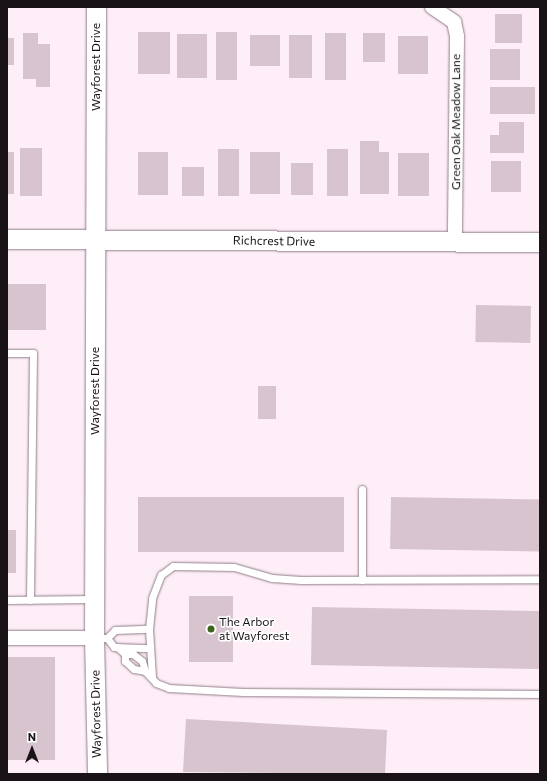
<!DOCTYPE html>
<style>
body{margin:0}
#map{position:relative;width:547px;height:781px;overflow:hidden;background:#feeef7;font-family:Commissioner,sans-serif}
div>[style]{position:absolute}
.building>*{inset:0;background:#d7c4cf;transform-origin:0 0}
.roads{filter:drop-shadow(0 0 1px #8f7e88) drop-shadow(0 0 1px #8f7e88)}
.lane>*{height:7px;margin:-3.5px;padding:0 3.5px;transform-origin:3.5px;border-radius:3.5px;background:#fff}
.street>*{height:14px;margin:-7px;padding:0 7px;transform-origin:7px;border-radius:7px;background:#fff}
.secondary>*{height:19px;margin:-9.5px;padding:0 9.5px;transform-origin:9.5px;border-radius:9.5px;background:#fff}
.dots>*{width:11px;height:11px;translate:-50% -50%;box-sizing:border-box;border:2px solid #fff;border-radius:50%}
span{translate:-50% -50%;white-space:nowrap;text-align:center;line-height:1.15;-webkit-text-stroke:3px #fff;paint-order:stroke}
.street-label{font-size:12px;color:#191216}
.poi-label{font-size:12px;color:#191216}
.left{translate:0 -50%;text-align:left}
.frame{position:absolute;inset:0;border:8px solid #191216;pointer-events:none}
.north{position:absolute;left:12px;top:729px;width:40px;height:40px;-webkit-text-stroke:3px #fff;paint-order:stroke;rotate:0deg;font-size:11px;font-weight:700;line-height:16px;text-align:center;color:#191216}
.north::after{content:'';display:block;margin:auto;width:14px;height:18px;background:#191216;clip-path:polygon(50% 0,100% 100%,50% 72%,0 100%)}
</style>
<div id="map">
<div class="building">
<i style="left:495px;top:14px;width:27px;height:29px"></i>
<i style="left:138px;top:32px;width:32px;height:42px"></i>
<i style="left:216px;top:32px;width:21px;height:48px"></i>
<i style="clip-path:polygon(23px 33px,38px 33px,38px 44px,50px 44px,50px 87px,36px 87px,36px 79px,23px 79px)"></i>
<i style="left:325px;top:33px;width:21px;height:47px"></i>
<i style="left:363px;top:33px;width:22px;height:29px"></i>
<i style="left:177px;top:34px;width:30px;height:44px"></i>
<i style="left:250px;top:35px;width:30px;height:31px"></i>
<i style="left:289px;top:35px;width:23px;height:43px"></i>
<i style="left:398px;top:36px;width:30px;height:38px"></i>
<i style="left:7px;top:38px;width:7px;height:27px"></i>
<i style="left:490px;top:49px;width:30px;height:31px"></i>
<i style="left:490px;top:87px;width:45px;height:27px"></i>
<i style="clip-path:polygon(499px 122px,524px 122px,524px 153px,490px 153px,490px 135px,499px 135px)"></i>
<i style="clip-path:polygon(360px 141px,379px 141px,379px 152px,389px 152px,389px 194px,360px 194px)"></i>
<i style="left:20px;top:148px;width:22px;height:48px"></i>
<i style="left:218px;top:149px;width:21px;height:47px"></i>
<i style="left:327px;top:149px;width:21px;height:47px"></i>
<i style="left:7px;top:152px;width:7px;height:42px"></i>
<i style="left:138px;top:152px;width:30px;height:43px"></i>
<i style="left:250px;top:152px;width:30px;height:42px"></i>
<i style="left:398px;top:153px;width:31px;height:43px"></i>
<i style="left:491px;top:161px;width:30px;height:31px"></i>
<i style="left:291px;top:163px;width:22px;height:32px"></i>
<i style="left:182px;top:167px;width:22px;height:29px"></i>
<i style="left:7px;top:284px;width:39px;height:46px"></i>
<i style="left:476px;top:305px;width:55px;height:37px;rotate:1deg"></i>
<i style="left:258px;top:386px;width:18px;height:33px"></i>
<i style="left:138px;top:497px;width:206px;height:55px"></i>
<i style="left:391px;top:497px;width:149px;height:52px;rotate:1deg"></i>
<i style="left:7px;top:530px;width:9px;height:43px"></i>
<i style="left:233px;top:596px;width:66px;height:44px;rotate:90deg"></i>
<i style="left:312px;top:607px;width:228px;height:58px;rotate:1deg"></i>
<i style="left:7px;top:657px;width:48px;height:103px"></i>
<i style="clip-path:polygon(186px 719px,387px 730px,385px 774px,183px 772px)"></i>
</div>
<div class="roads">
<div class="lane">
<i style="left:7px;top:353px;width:26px"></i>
<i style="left:33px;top:353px;width:247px;rotate:90.7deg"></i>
<i style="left:362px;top:489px;width:91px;rotate:90deg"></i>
<i style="left:7px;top:600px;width:86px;rotate:-0.7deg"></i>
<i style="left:95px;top:638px;width:12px"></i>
<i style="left:107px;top:638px;width:11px;rotate:-45deg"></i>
<i style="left:115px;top:630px;width:34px;rotate:-2deg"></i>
<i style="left:107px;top:638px;width:11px;rotate:52deg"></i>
<i style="left:114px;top:647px;width:36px;rotate:2deg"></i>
<i style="left:117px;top:647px;width:11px;rotate:41deg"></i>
<i style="left:125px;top:654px;width:7px;rotate:90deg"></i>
<i style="left:125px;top:661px;width:12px;rotate:42deg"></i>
<i style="left:134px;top:669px;width:11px;rotate:10deg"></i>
<i style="left:145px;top:671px;width:16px;rotate:47deg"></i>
<i style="left:156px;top:683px;width:14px;rotate:21deg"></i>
<i style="left:169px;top:688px;width:74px;rotate:3.1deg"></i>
<i style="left:243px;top:692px;width:297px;rotate:0.4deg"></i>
<i style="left:125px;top:654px;width:8px"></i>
<i style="left:133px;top:654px;width:11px;rotate:38deg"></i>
<i style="left:142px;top:661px;width:10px;rotate:73deg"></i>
<i style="left:152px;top:677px;width:48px;rotate:-93.6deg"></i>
<i style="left:149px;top:629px;width:31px;rotate:-84deg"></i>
<i style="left:152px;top:598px;width:25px;rotate:-69deg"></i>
<i style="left:161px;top:575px;width:15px;rotate:-37deg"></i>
<i style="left:173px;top:566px;width:61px;rotate:0.9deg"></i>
<i style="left:234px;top:567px;width:40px;rotate:16deg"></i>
<i style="left:272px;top:578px;width:29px;rotate:4deg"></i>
<i style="left:301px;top:580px;width:239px;rotate:-0.2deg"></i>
</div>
<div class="street">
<i style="left:432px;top:7px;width:27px;rotate:34deg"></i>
<i style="left:454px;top:22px;width:14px;rotate:78deg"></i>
<i style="left:457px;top:36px;width:207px;rotate:90.6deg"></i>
<i style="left:7px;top:638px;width:87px"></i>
</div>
<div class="secondary">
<i style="left:96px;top:7px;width:631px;rotate:90.18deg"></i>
<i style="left:94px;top:638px;width:136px;rotate:88.7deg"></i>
<i style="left:7px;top:239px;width:533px;rotate:0.32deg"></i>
</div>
</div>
<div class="dots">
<i style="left:211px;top:629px;background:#3f631b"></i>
</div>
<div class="street-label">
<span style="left:96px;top:67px;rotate:-90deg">Wayforest Drive</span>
<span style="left:456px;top:122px;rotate:-90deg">Green Oak Meadow Lane</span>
<span style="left:274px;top:241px;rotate:1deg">Richcrest Drive</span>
<span style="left:95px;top:391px;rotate:-90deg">Wayforest Drive</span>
<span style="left:96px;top:714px;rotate:-91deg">Wayforest Drive</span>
</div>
<div class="poi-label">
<span class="left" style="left:219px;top:629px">The Arbor<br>at Wayforest</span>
</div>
<div class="frame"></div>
<div class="north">N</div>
</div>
